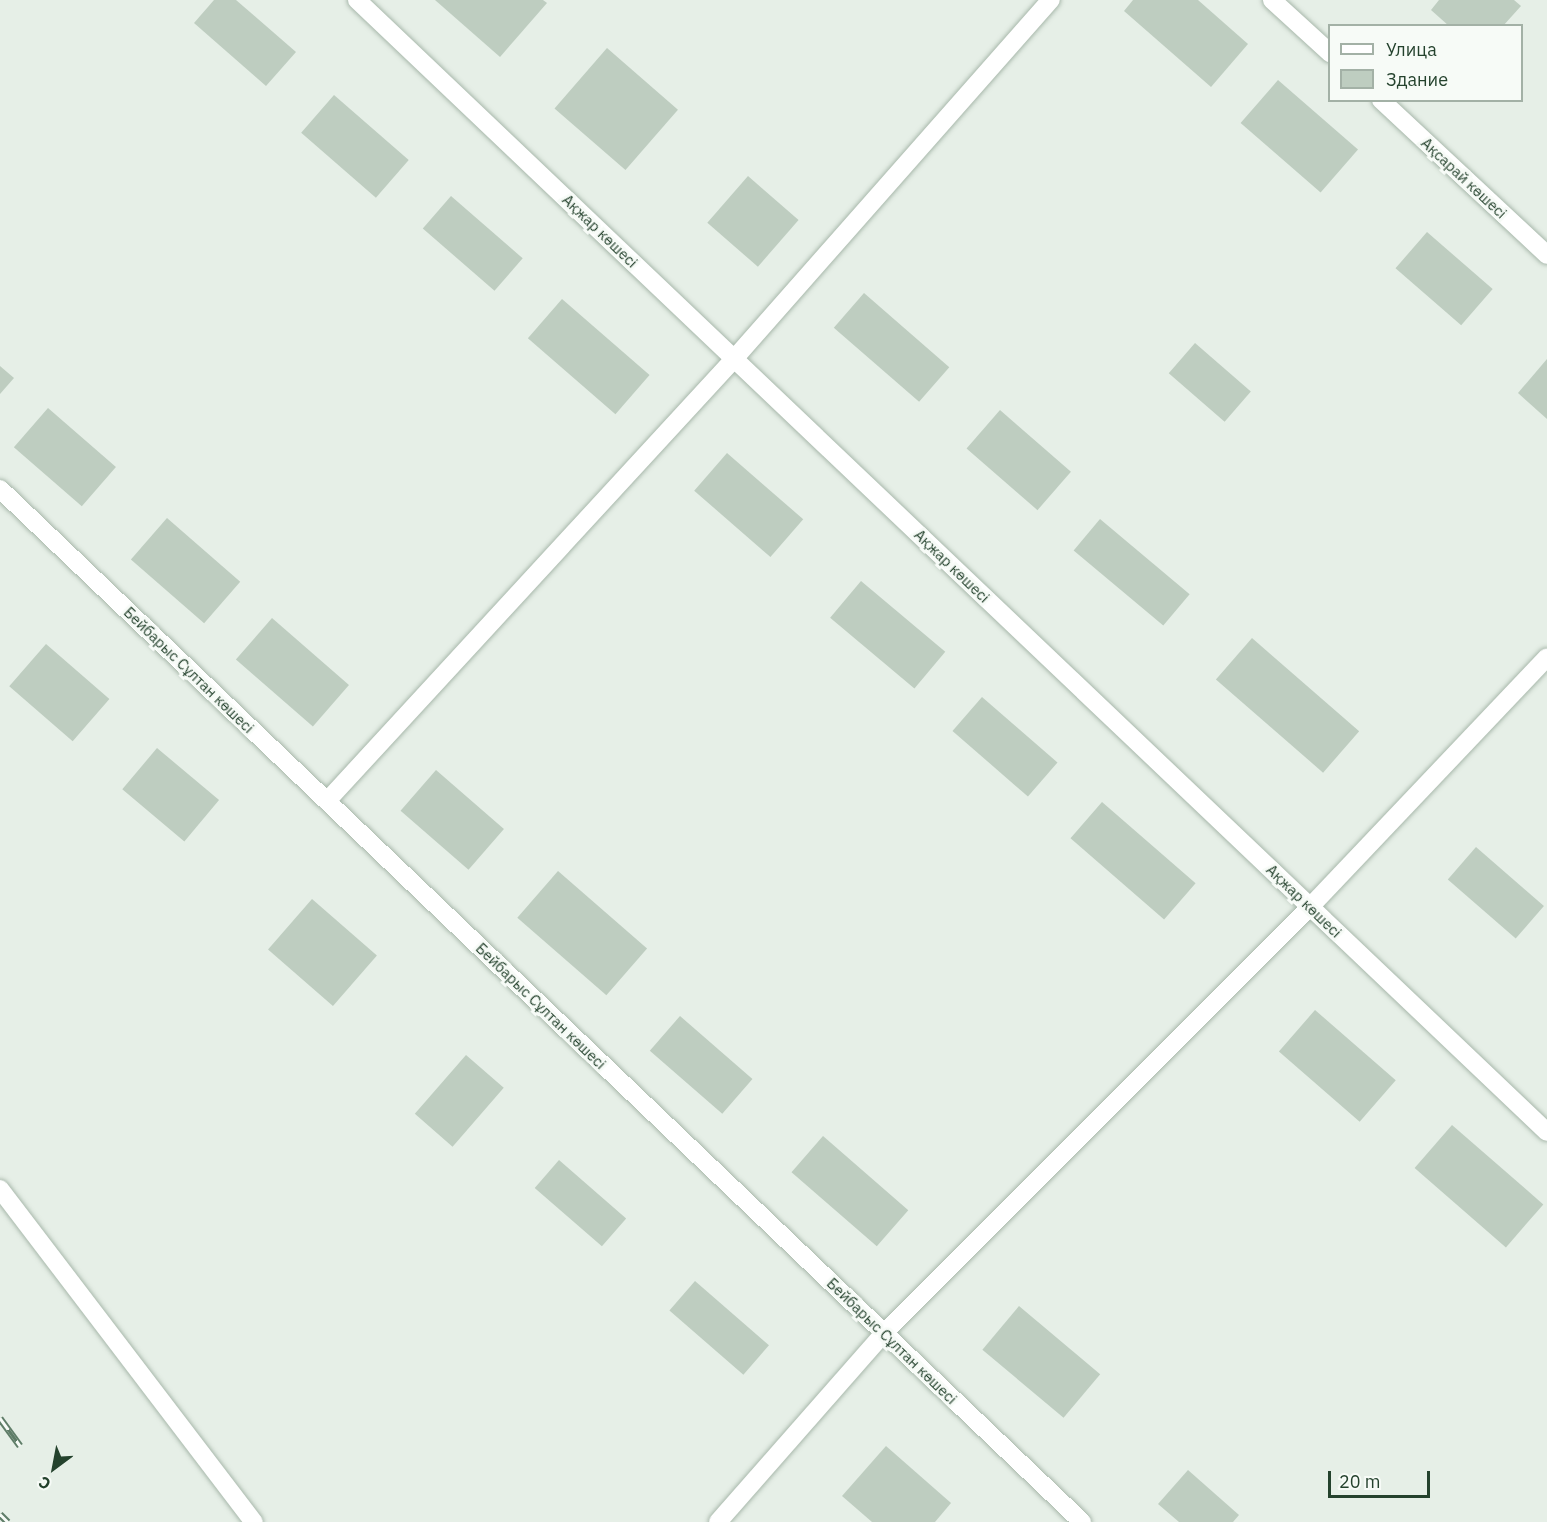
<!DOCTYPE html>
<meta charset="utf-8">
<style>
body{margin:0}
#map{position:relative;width:1547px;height:1522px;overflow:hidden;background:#e6efe7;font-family:"IBM Plex Sans",sans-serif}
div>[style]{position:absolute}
.building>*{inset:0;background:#becdc0;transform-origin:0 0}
.roads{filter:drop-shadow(0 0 2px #a8b8ab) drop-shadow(0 0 2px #a8b8ab)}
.lane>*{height:18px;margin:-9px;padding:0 9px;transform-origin:9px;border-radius:9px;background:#fff}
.street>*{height:18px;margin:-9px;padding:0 9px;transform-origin:9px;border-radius:9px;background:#fff}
.rail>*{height:7px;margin-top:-3.5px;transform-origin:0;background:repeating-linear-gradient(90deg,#f7fbf7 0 14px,#5f7d68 0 28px);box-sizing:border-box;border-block:2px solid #5f7d68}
span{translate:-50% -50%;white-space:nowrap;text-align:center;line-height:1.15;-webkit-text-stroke:6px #f7fbf7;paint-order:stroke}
.street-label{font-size:15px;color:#24422d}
.legend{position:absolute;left:1328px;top:24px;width:195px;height:78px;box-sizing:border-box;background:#f7fbf7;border:2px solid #a3b1a6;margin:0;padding:8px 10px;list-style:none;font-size:18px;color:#24422d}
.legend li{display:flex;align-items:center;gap:12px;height:30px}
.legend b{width:30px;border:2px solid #a3b1a6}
.north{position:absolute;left:24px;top:1438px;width:60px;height:60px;-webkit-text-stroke:4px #f7fbf7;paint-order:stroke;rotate:212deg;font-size:16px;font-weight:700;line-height:24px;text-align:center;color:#24422d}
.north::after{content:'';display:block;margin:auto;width:21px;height:27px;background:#24422d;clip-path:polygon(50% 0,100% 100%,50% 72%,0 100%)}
.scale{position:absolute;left:1328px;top:1471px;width:102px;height:27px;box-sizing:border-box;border:3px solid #24422d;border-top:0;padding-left:8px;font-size:18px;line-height:21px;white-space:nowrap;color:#24422d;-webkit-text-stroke:4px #f7fbf7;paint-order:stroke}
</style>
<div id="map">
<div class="building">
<i style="clip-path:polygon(214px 0,236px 0,296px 52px,266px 86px,194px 23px)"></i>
<i style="clip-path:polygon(435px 0,543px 0,547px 3px,500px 57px)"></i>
<i style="clip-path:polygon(1133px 0,1198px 0,1248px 44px,1211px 87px,1124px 11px)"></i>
<i style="clip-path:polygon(1439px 0,1514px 0,1521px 6px,1503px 26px,1449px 26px,1431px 10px)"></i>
<i style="left:607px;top:48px;width:94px;height:80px;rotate:41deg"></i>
<i style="left:1278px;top:80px;width:106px;height:57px;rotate:41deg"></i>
<i style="left:334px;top:95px;width:99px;height:50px;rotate:41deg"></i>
<i style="left:748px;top:176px;width:67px;height:62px;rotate:41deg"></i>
<i style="left:451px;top:196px;width:95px;height:43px;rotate:41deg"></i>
<i style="left:1427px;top:232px;width:87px;height:48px;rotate:41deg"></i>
<i style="left:864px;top:293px;width:113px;height:46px;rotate:41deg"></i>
<i style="left:562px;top:299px;width:116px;height:52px;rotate:41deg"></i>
<i style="left:1195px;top:343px;width:74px;height:40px;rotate:41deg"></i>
<i style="clip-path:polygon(1547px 359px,1547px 419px,1518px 393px)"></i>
<i style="clip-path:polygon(0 366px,14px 378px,0 394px)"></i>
<i style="left:48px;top:408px;width:90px;height:52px;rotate:41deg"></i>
<i style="left:1000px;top:410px;width:94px;height:51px;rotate:41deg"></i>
<i style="left:727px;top:453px;width:101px;height:50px;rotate:41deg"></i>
<i style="left:167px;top:518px;width:97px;height:55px;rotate:41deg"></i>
<i style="left:1100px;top:519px;width:117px;height:41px;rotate:40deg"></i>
<i style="left:861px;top:581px;width:110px;height:48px;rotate:40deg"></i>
<i style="left:272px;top:618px;width:102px;height:55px;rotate:41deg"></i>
<i style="left:1252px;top:638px;width:142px;height:55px;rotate:41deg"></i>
<i style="left:46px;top:644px;width:84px;height:56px;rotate:41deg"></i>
<i style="left:982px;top:697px;width:100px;height:45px;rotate:41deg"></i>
<i style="left:157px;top:748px;width:81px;height:54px;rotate:40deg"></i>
<i style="left:436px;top:770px;width:90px;height:54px;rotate:41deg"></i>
<i style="left:1102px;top:802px;width:124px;height:48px;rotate:41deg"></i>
<i style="left:1476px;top:847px;width:90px;height:43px;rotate:41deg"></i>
<i style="left:558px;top:871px;width:118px;height:62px;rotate:41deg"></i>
<i style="left:312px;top:899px;width:86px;height:67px;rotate:41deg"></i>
<i style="left:1315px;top:1010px;width:107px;height:55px;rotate:41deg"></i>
<i style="left:680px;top:1016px;width:96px;height:46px;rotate:41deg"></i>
<i style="left:466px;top:1055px;width:50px;height:78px;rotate:41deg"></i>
<i style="left:1452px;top:1125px;width:121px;height:57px;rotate:41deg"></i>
<i style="left:823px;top:1136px;width:113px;height:48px;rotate:41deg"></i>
<i style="left:559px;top:1160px;width:89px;height:37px;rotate:41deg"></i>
<i style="left:695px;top:1281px;width:98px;height:39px;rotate:41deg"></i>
<i style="left:1019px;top:1306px;width:106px;height:57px;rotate:40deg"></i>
<i style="clip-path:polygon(886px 1446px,951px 1503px,935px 1522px,872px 1522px,842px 1496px)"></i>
<i style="clip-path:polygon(1188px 1470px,1239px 1515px,1233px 1522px,1179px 1522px,1158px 1504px)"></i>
</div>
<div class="roads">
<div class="lane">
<i style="left:357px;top:0;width:1642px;rotate:43.57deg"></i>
<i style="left:327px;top:801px;width:601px;rotate:-47.36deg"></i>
<i style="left:734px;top:359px;width:479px;rotate:-48.6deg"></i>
<i style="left:0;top:1189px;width:419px;rotate:52.7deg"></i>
<i style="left:718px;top:1522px;width:252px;rotate:-48.7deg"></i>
<i style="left:884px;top:1333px;width:602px;rotate:-45deg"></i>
<i style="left:1310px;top:907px;width:344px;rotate:-46.5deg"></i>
</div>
<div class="street">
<i style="left:1272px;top:0;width:79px;rotate:42.4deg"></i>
<i style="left:1381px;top:100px;width:227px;rotate:43deg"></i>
<i style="left:0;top:489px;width:1496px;rotate:43.67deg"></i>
</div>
</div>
<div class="rail">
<i style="left:0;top:1418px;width:34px;rotate:54deg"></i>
<i style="left:0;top:1514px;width:11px;rotate:45deg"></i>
</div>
<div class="street-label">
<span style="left:1464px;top:178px;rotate:43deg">Ақсарай көшесі</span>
<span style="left:600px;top:231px;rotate:44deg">Ақжар көшесі</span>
<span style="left:952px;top:566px;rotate:44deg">Ақжар көшесі</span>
<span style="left:189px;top:670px;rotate:44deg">Бейбарыс Сұлтан көшесі</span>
<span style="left:1304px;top:901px;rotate:44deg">Ақжар көшесі</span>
<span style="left:541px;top:1006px;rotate:44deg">Бейбарыс Сұлтан көшесі</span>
<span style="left:892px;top:1341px;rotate:44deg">Бейбарыс Сұлтан көшесі</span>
</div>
<ul class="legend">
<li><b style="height:8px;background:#fff"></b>Улица</li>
<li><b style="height:16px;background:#becdc0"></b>Здание</li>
</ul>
<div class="north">С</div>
<div class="scale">20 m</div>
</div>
